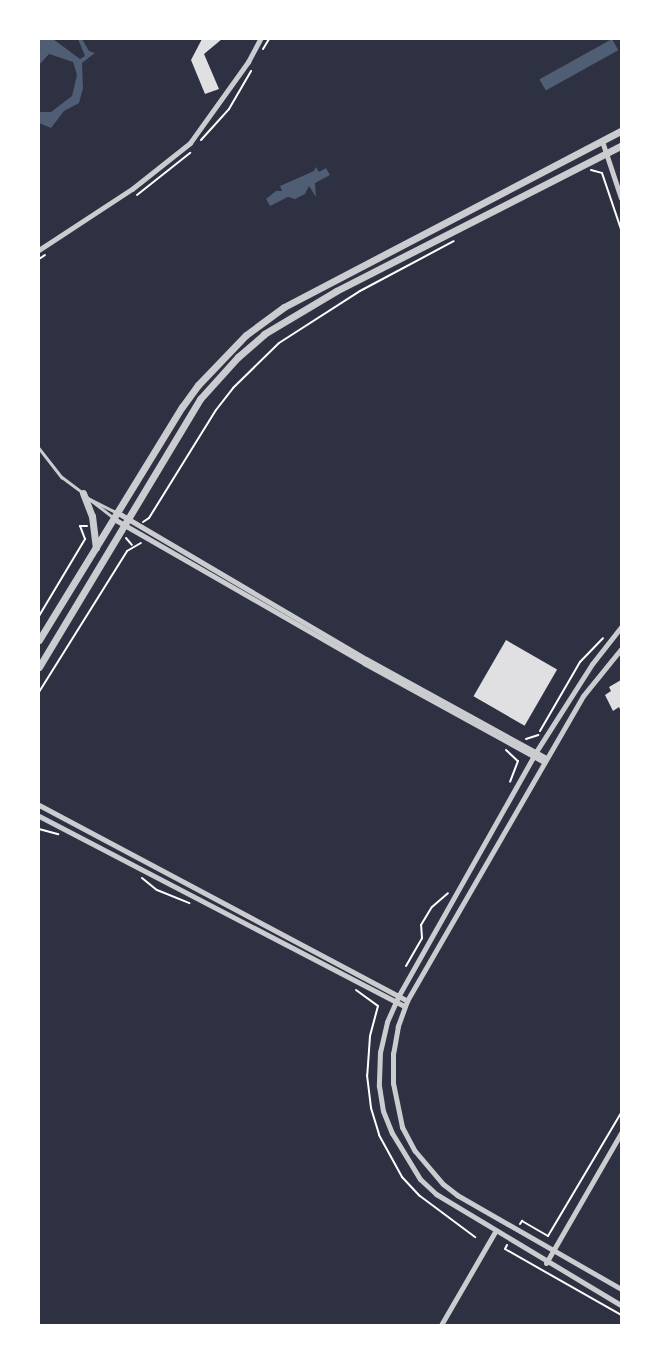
<!DOCTYPE html>
<style>
body{margin:0}
#map{position:relative;width:660px;height:1364px;overflow:hidden;background:#2d3142;font-family:"PT Sans Narrow",sans-serif}
div>[style]{position:absolute}
.water>*{inset:0;background:#4f5d75;transform-origin:0 0}
.building>*{inset:0;background:#e0e0e3;transform-origin:0 0}
.path>*{height:2px;margin:-1px;padding:0 1px;transform-origin:1px;border-radius:1px;background:#fff}
.service>*{height:2.5px;margin:-1.25px;padding:0 1.25px;transform-origin:1.25px;border-radius:1.25px;background:#caccd0}
.pedestrian>*{height:4.5px;margin:-2.25px;padding:0 2.25px;transform-origin:2.25px;border-radius:2.25px;background:#caccd0}
.minor>*{height:5px;margin:-2.5px;padding:0 2.5px;transform-origin:2.5px;border-radius:2.5px;background:#caccd0}
.tertiary>*{height:7px;margin:-3.5px;padding:0 3.5px;transform-origin:3.5px;border-radius:3.5px;background:#caccd0}
span{translate:-50% -50%;white-space:nowrap;text-align:center;line-height:1.15;-webkit-text-stroke:4px #fff;paint-order:stroke}
.frame{position:absolute;inset:0;border:40px solid #fff;pointer-events:none}
</style>
<div id="map">
<div class="water">
<i style="clip-path:polygon(39px 39px,53px 39px,80px 59px,85px 56px,78px 39px,82px 39px,89px 51px,95px 53px,82px 63px,83px 88px,79px 103px,64px 111px,51px 128px,39px 123px,39px 112px,51px 112px,72px 96px,77px 75px,73px 62px,49px 54px,39px 65px)"></i>
<i style="left:612px;top:39px;width:13px;height:83px;rotate:61deg"></i>
<i style="clip-path:polygon(316px 167px,319px 172px,326px 168px,330px 175px,315px 183px,316px 197px,309px 186px,305px 194px,295px 199px,288px 197px,270px 206px,266px 199px,276px 191px,282px 191px,280px 186px,314px 171px)"></i>
</div>
<div class="building">
<i style="clip-path:polygon(202px 39px,222px 39px,204px 54px,219px 89px,205px 94px,191px 60px)"></i>
<i style="left:506px;top:640px;width:59px;height:65px;rotate:30deg"></i>
<i style="clip-path:polygon(621px 680px,621px 712px,619px 707px,613px 711px,605px 695px,611px 691px,609px 687px)"></i>
</div>
<div class="path">
<i style="left:263px;top:49px;width:12px;rotate:-59deg"></i>
<i style="left:201px;top:140px;width:42px;rotate:-47.9deg"></i>
<i style="left:229px;top:109px;width:44px;rotate:-59.9deg"></i>
<i style="left:591px;top:170px;width:11px;rotate:15deg"></i>
<i style="left:602px;top:173px;width:59px;rotate:71.3deg"></i>
<i style="left:137px;top:195px;width:68px;rotate:-38.4deg"></i>
<i style="left:39px;top:259px;width:7px;rotate:-34deg"></i>
<i style="left:143px;top:522px;width:7px;rotate:-34deg"></i>
<i style="left:149px;top:518px;width:127px;rotate:-58.2deg"></i>
<i style="left:216px;top:410px;width:28px;rotate:-52deg"></i>
<i style="left:233px;top:388px;width:64px;rotate:-44.4deg"></i>
<i style="left:279px;top:343px;width:96px;rotate:-32.7deg"></i>
<i style="left:360px;top:291px;width:106px;rotate:-28deg"></i>
<i style="left:126px;top:538px;width:9px;rotate:49deg"></i>
<i style="left:39px;top:616px;width:90px;rotate:-59.1deg"></i>
<i style="left:85px;top:539px;width:14px;rotate:-111deg"></i>
<i style="left:80px;top:526px;width:7px"></i>
<i style="left:39px;top:692px;width:166px;rotate:-58deg"></i>
<i style="left:127px;top:551px;width:16px;rotate:-30deg"></i>
<i style="left:540px;top:731px;width:80px;rotate:-59.9deg"></i>
<i style="left:580px;top:662px;width:33px;rotate:-46deg"></i>
<i style="left:526px;top:739px;width:13px;rotate:-18deg"></i>
<i style="left:506px;top:750px;width:16px;rotate:43deg"></i>
<i style="left:518px;top:761px;width:22px;rotate:111deg"></i>
<i style="left:39px;top:829px;width:20px;rotate:15deg"></i>
<i style="left:142px;top:878px;width:19px;rotate:39deg"></i>
<i style="left:157px;top:890px;width:35px;rotate:22deg"></i>
<i style="left:406px;top:966px;width:32px;rotate:-60deg"></i>
<i style="left:422px;top:938px;width:13px;rotate:-94deg"></i>
<i style="left:421px;top:925px;width:21px;rotate:-59deg"></i>
<i style="left:432px;top:907px;width:21px;rotate:-41deg"></i>
<i style="left:356px;top:990px;width:27px;rotate:36deg"></i>
<i style="left:378px;top:1006px;width:31px;rotate:105deg"></i>
<i style="left:370px;top:1036px;width:39px;rotate:94deg"></i>
<i style="left:367px;top:1075px;width:33px;rotate:83deg"></i>
<i style="left:371px;top:1108px;width:28px;rotate:73deg"></i>
<i style="left:379px;top:1135px;width:48px;rotate:61.3deg"></i>
<i style="left:402px;top:1177px;width:26px;rotate:47deg"></i>
<i style="left:420px;top:1196px;width:69px;rotate:36.7deg"></i>
<i style="left:520px;top:1224px;width:4px;rotate:-56deg"></i>
<i style="left:522px;top:1221px;width:30px;rotate:30deg"></i>
<i style="left:548px;top:1236px;width:143px;rotate:-59.3deg"></i>
<i style="left:507px;top:1245px;width:4px;rotate:117deg"></i>
<i style="left:505px;top:1249px;width:133px;rotate:29.6deg"></i>
</div>
<div class="service">
<i style="left:39px;top:448px;width:37px;rotate:52deg"></i>
<i style="left:62px;top:477px;width:26px;rotate:37deg"></i>
<i style="left:87px;top:497px;width:34px;rotate:38deg"></i>
<i style="left:90px;top:499px;width:28px;rotate:27deg"></i>
</div>
<div class="pedestrian">
<i style="left:39px;top:250px;width:111px;rotate:-33.3deg"></i>
<i style="left:132px;top:189px;width:74px;rotate:-38.4deg"></i>
<i style="left:190px;top:143px;width:100px;rotate:-54.4deg"></i>
<i style="left:248px;top:62px;width:26px;rotate:-62deg"></i>
</div>
<div class="minor">
<i style="left:602px;top:141px;width:60px;rotate:71.6deg"></i>
<i style="left:118px;top:513px;width:288px;rotate:30.5deg"></i>
<i style="left:366px;top:659px;width:205px;rotate:28.8deg"></i>
<i style="left:114px;top:519px;width:289px;rotate:29.9deg"></i>
<i style="left:364px;top:663px;width:205px;rotate:28.8deg"></i>
<i style="left:621px;top:627px;width:47px;rotate:128.1deg"></i>
<i style="left:592px;top:664px;width:104px;rotate:122.5deg"></i>
<i style="left:536px;top:752px;width:281px;rotate:119.4deg"></i>
<i style="left:398px;top:997px;width:27px;rotate:114deg"></i>
<i style="left:387px;top:1022px;width:31px;rotate:103deg"></i>
<i style="left:380px;top:1052px;width:34px;rotate:92deg"></i>
<i style="left:379px;top:1086px;width:25px;rotate:81deg"></i>
<i style="left:383px;top:1111px;width:24px;rotate:68deg"></i>
<i style="left:392px;top:1133px;width:54px;rotate:58.7deg"></i>
<i style="left:420px;top:1179px;width:22px;rotate:43deg"></i>
<i style="left:436px;top:1194px;width:216px;rotate:31deg"></i>
<i style="left:621px;top:649px;width:60px;rotate:129deg"></i>
<i style="left:583px;top:696px;width:352px;rotate:120deg"></i>
<i style="left:407px;top:1001px;width:27px;rotate:110deg"></i>
<i style="left:398px;top:1026px;width:27px;rotate:100deg"></i>
<i style="left:393px;top:1053px;width:30px;rotate:90deg"></i>
<i style="left:393px;top:1083px;width:45px;rotate:78.4deg"></i>
<i style="left:402px;top:1127px;width:27px;rotate:62deg"></i>
<i style="left:415px;top:1151px;width:43px;rotate:49.7deg"></i>
<i style="left:443px;top:1184px;width:18px;rotate:38deg"></i>
<i style="left:457px;top:1195px;width:189px;rotate:29.8deg"></i>
<i style="left:39px;top:805px;width:417px;rotate:28deg"></i>
<i style="left:39px;top:816px;width:411px;rotate:27.5deg"></i>
<i style="left:546px;top:1263px;width:150px;rotate:-60deg"></i>
<i style="left:441px;top:1325px;width:108px;rotate:-59.9deg"></i>
</div>
<div class="tertiary">
<i style="left:83px;top:493px;width:25px;rotate:69deg"></i>
<i style="left:92px;top:516px;width:32px;rotate:83deg"></i>
<i style="left:39px;top:640px;width:273px;rotate:-58.5deg"></i>
<i style="left:182px;top:407px;width:27px;rotate:-54deg"></i>
<i style="left:198px;top:385px;width:69px;rotate:-46.2deg"></i>
<i style="left:246px;top:335px;width:47px;rotate:-36.4deg"></i>
<i style="left:284px;top:307px;width:380px;rotate:-27.6deg"></i>
<i style="left:39px;top:667px;width:313px;rotate:-59deg"></i>
<i style="left:200px;top:399px;width:57px;rotate:-47.9deg"></i>
<i style="left:238px;top:357px;width:35px;rotate:-41deg"></i>
<i style="left:264px;top:334px;width:84px;rotate:-30.8deg"></i>
<i style="left:336px;top:291px;width:320px;rotate:-27deg"></i>
</div>
<div class="frame"></div>
</div>
